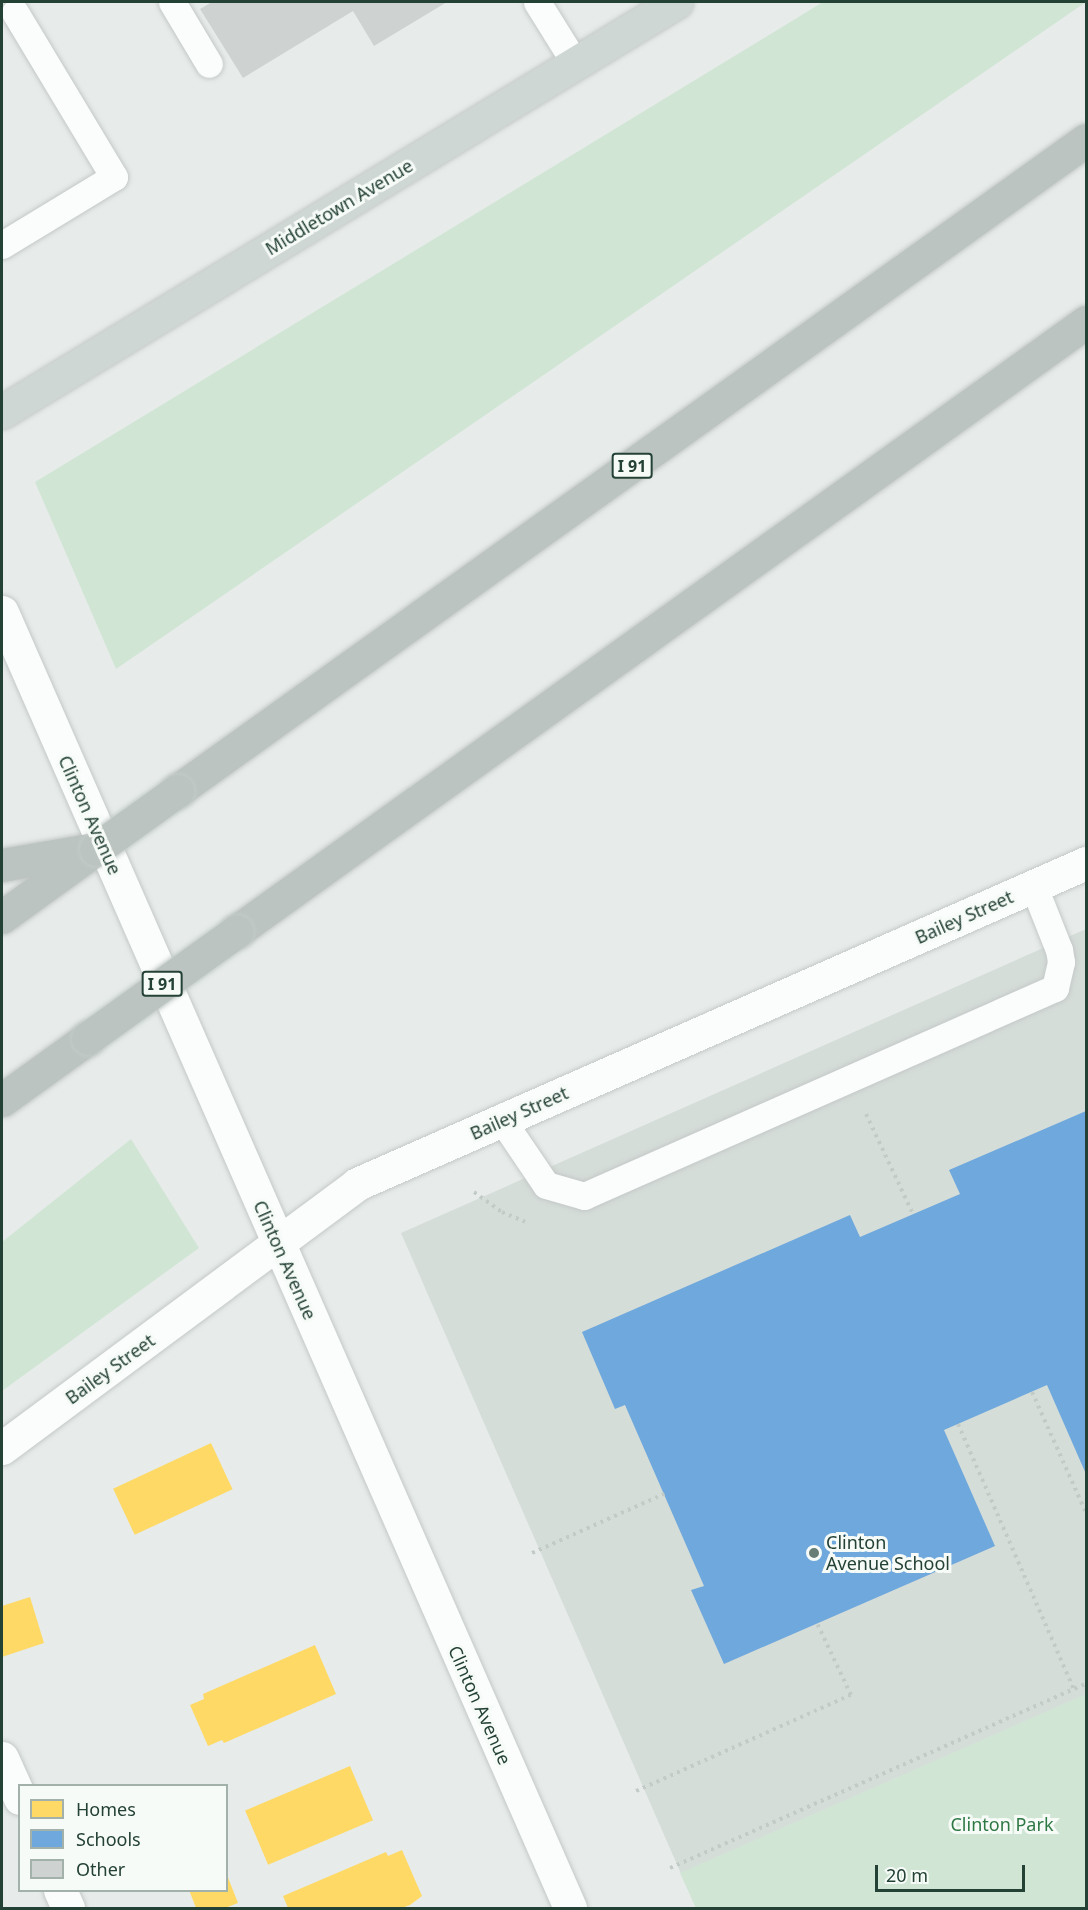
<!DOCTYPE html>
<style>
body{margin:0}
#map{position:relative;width:1088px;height:1910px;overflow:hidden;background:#e7ecea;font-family:"Noto Sans",sans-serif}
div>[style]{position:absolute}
.built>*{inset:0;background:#d5ddd9}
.green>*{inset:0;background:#d1e5d5}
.homes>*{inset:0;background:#ffd966;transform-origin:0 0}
.schools>*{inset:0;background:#6fa8dc}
.building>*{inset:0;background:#ced3d1}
.path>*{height:4px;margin-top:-2px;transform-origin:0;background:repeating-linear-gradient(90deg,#c3cbc7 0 3px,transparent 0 7.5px)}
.roads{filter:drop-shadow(0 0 2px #c4c9c7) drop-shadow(0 0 2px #c4c9c7)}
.lane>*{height:27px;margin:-13.5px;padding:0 13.5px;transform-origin:13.5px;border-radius:13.5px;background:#fbfcfc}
.street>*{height:33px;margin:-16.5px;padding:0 16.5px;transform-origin:16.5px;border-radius:16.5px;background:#fbfcfc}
.primary>*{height:33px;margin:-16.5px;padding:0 16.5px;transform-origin:16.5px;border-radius:16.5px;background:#cfd7d4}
.highway>*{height:33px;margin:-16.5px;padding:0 16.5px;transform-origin:16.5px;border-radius:16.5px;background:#bcc4c1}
.bridges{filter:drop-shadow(0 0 2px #c2cbc8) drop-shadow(0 0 2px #c2cbc8)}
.highway-bridge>*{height:33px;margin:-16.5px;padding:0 16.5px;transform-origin:16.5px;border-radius:16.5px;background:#bcc4c1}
.dots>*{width:16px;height:16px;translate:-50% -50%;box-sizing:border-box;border:3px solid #f6fbf8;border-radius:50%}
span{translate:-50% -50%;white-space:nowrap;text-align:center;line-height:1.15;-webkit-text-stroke:6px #f6fbf8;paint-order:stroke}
.shield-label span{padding:2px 4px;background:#f6fbf8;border:2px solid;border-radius:4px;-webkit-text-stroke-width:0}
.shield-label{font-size:16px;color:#244136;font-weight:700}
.street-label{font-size:18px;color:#244136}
.poi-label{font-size:18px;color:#244136}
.left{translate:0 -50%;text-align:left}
.park-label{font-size:18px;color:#2e7844}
.frame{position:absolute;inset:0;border:3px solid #244136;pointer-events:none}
.legend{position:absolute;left:18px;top:1784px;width:210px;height:108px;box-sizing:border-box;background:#f6fbf8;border:2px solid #a2b1aa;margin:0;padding:8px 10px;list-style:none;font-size:18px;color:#244136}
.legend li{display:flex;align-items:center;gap:12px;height:30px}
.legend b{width:30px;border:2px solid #a2b1aa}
.scale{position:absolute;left:875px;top:1865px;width:150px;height:27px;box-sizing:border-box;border:3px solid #244136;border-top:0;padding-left:8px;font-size:18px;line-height:21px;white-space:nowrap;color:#244136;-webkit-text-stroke:4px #f6fbf8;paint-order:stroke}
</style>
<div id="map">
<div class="built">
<i style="clip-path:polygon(1086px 929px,1086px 1908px,696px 1908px,401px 1233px)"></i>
</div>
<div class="green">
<i style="clip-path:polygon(823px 2px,1086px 2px,116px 669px,35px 482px)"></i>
<i style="clip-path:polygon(131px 1139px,199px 1248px,2px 1391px,2px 1242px)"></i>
<i style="clip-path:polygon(1086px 1694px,1086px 1908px,696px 1908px,680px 1873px)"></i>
</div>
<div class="homes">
<i style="left:211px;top:1443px;width:51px;height:108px;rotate:65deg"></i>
<i style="clip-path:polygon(30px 1597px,44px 1643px,2px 1657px,2px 1606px)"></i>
<i style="clip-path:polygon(315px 1645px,336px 1694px,224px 1743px,222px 1740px,208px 1746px,190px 1705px,204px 1699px,203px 1694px)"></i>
<i style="left:350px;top:1766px;width:59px;height:114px;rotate:67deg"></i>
<i style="clip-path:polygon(402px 1850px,422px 1896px,410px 1905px,402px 1908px,288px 1908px,283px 1896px,386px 1852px,388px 1856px)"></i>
<i style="clip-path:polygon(227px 1875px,238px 1903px,225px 1908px,196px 1908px,189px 1890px,226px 1890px)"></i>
</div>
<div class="schools">
<i style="clip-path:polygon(1086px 1111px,1086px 1474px,1047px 1385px,944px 1430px,995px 1546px,724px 1664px,691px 1590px,704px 1586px,625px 1405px,615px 1409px,582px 1332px,850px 1215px,860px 1237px,960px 1194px,949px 1170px)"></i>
</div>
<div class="building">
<i style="clip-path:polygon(212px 2px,447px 2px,374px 46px,353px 11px,243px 78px,200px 9px)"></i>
</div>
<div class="path">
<i style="left:866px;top:1114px;width:110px;rotate:64.8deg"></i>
<i style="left:474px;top:1192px;width:34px;rotate:36deg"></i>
<i style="left:502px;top:1212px;width:25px;rotate:23deg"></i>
<i style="left:1032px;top:1392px;width:133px;rotate:65.9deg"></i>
<i style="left:958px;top:1424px;width:290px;rotate:66.4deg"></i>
<i style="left:532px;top:1553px;width:145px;rotate:-24.1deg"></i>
<i style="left:636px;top:1791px;width:235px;rotate:-24.1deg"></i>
<i style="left:851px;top:1695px;width:80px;rotate:-115.3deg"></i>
<i style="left:670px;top:1868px;width:455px;rotate:-23.9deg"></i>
</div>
<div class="roads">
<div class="lane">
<i style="left:172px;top:2px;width:72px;rotate:59.2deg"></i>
<i style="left:537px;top:2px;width:72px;rotate:58.1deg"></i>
<i style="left:2px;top:245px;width:131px;rotate:-31.3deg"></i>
<i style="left:114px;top:177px;width:192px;rotate:-121deg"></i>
<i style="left:502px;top:1120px;width:78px;rotate:55.9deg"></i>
<i style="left:546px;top:1185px;width:40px;rotate:16deg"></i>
<i style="left:584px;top:1196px;width:515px;rotate:-23.83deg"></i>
<i style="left:1055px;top:988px;width:27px;rotate:-77deg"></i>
<i style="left:1061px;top:962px;width:12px;rotate:-99deg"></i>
<i style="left:1059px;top:950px;width:68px;rotate:-111.6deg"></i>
</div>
<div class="street">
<i style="left:2px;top:612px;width:1415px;rotate:66.33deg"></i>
<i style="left:2px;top:1448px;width:442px;rotate:-36.6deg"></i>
<i style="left:357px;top:1184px;width:797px;rotate:-23.77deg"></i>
<i style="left:2px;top:1758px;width:44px;rotate:65.8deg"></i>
<i style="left:60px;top:1890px;width:20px;rotate:66deg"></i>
</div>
<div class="primary">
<i style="left:2px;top:412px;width:789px;rotate:-31.31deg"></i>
</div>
<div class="highway">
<i style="left:177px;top:791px;width:1118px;rotate:-35.61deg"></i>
<i style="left:2px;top:865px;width:88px;rotate:-9.8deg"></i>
<i style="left:2px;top:917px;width:116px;rotate:-35.9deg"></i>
<i style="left:237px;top:931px;width:1045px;rotate:-35.65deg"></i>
<i style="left:2px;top:1100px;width:106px;rotate:-35.8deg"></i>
</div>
</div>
<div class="bridges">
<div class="highway-bridge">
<i style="left:96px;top:849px;width:100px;rotate:-35.6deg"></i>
<i style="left:88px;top:1038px;width:183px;rotate:-35.7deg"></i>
</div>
</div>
<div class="dots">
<i style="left:814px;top:1553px;background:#687d75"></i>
</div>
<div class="shield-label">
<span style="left:632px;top:466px">I 91</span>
<span style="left:162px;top:984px">I 91</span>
</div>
<div class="street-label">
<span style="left:339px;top:207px;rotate:-31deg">Middletown Avenue</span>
<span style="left:90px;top:815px;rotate:66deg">Clinton Avenue</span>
<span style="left:964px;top:917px;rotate:-24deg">Bailey Street</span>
<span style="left:519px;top:1113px;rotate:-24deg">Bailey Street</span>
<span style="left:285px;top:1260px;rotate:66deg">Clinton Avenue</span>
<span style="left:110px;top:1369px;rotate:-36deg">Bailey Street</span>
<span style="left:480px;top:1705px;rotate:66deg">Clinton Avenue</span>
</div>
<div class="poi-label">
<span class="left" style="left:826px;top:1553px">Clinton<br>Avenue School</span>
</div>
<div class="park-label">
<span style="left:1002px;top:1824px">Clinton Park</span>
</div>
<div class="frame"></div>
<ul class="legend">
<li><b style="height:16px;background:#ffd966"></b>Homes</li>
<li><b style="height:16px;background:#6fa8dc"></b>Schools</li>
<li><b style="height:16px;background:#ced3d1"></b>Other</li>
</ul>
<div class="scale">20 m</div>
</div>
